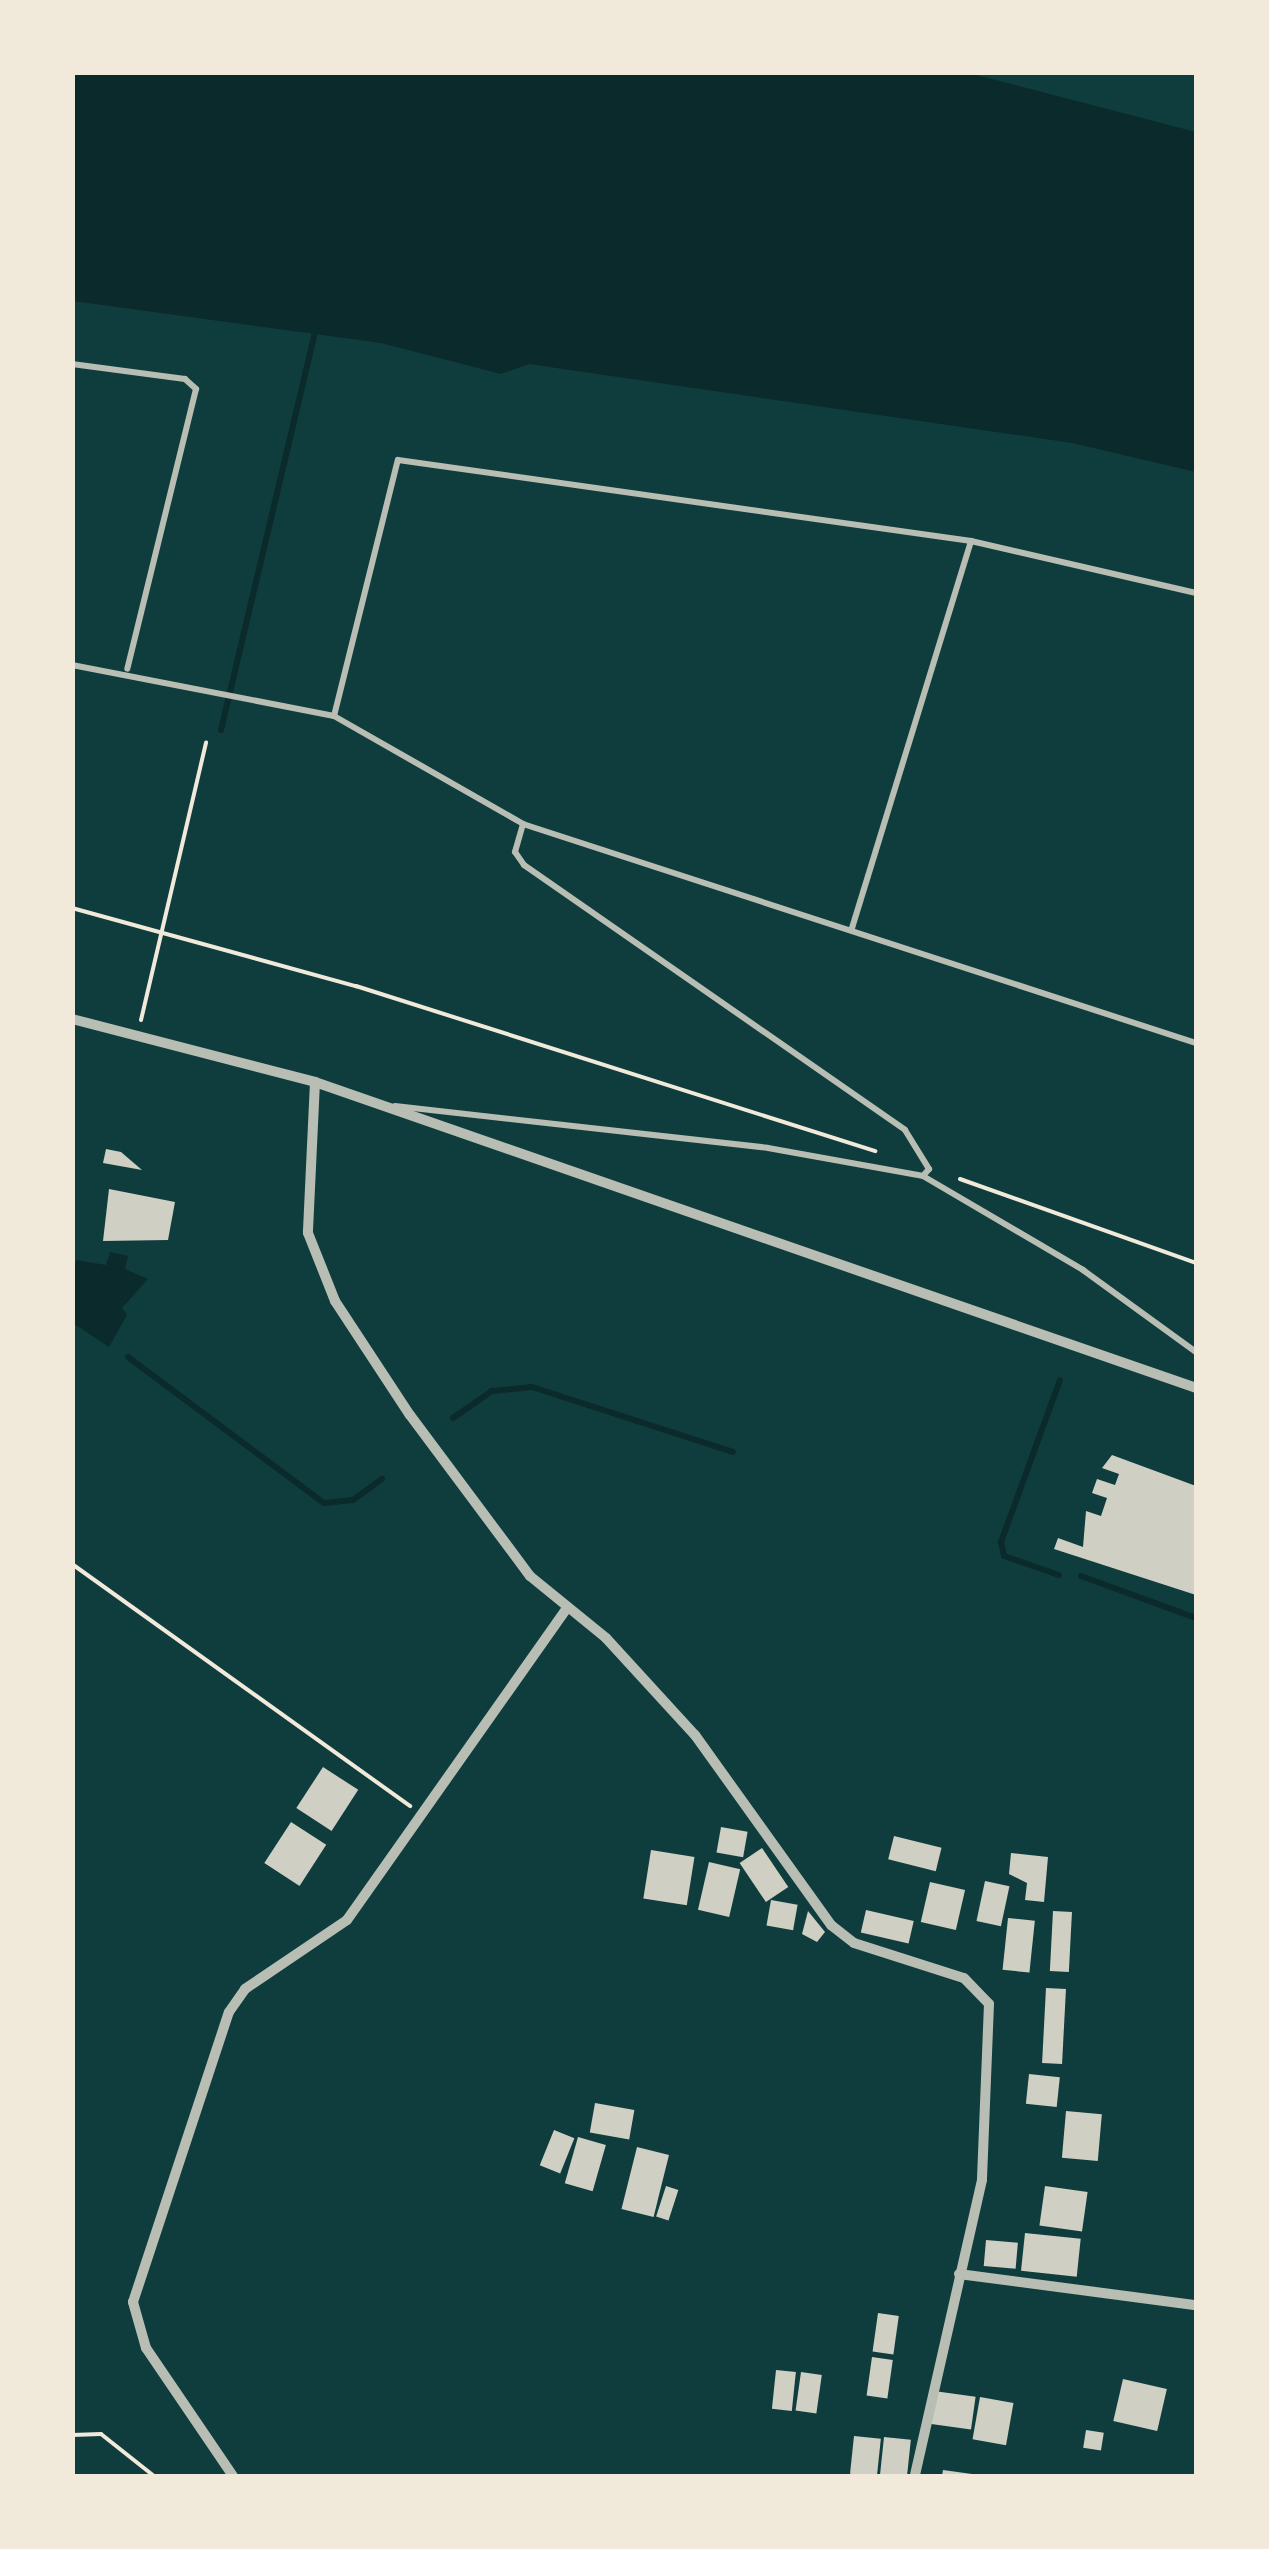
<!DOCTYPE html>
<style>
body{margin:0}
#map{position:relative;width:1269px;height:2549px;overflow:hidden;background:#0f3d3e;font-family:"Varela Round",sans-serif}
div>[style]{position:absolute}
.water>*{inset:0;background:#0a2a2b}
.stream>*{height:6px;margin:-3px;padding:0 3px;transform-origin:3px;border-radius:3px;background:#0a2a2b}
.building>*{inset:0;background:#cfcfc3;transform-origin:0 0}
.path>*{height:4px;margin:-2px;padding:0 2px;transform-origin:2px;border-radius:2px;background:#f1e9da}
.service>*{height:6px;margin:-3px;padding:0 3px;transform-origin:3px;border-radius:3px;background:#b8beb3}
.minor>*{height:10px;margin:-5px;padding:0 5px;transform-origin:5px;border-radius:5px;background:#b8beb3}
span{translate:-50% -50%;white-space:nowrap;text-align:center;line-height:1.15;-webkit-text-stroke:10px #f1e9da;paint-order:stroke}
.frame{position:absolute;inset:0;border:75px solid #f1e9da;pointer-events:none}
</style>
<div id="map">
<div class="water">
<i style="clip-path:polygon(73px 72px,969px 73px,1196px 132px,1196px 472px,1072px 443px,529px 364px,501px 374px,381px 343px,73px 301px)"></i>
<i style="clip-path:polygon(110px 1252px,128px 1256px,125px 1269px,148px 1279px,122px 1308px,127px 1315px,109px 1347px,73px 1323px,72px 1278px,76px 1260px,106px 1265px)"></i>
</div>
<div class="stream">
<i style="left:221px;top:730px;width:414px;rotate:-76.7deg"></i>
<i style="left:128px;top:1357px;width:244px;rotate:36.7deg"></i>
<i style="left:324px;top:1503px;width:29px;rotate:-6deg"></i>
<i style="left:353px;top:1500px;width:36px;rotate:-36deg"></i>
<i style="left:453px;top:1418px;width:47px;rotate:-34.7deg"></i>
<i style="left:492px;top:1391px;width:40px;rotate:-5.7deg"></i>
<i style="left:532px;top:1387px;width:211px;rotate:17.9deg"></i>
<i style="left:1059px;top:1575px;width:58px;rotate:-160.9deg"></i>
<i style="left:1004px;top:1556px;width:14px;rotate:-102deg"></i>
<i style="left:1001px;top:1542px;width:172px;rotate:-70deg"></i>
<i style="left:1081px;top:1576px;width:122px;rotate:20.1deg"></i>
</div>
<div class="building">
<i style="clip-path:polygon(106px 1149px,121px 1152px,142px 1170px,103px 1163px)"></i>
<i style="clip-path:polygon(109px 1189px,175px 1202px,168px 1240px,103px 1241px)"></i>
<i style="clip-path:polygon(1112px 1455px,1196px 1486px,1196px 1595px,1054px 1549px,1058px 1538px,1083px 1547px,1086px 1511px,1101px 1516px,1107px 1498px,1092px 1493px,1097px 1479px,1115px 1485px,1119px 1474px,1102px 1468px)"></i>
<i style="left:323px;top:1767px;width:42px;height:49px;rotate:33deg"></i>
<i style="left:291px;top:1822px;width:42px;height:49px;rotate:33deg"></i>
<i style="left:721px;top:1827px;width:27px;height:26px;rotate:10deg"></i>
<i style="left:894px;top:1836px;width:49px;height:24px;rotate:14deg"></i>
<i style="left:762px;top:1848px;width:47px;height:27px;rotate:56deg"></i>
<i style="left:651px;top:1850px;width:44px;height:49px;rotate:9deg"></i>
<i style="clip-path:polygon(1011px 1853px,1048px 1857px,1044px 1902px,1025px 1900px,1027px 1883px,1009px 1874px)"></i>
<i style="left:709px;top:1862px;width:32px;height:49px;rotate:13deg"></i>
<i style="left:985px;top:1881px;width:25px;height:41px;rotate:12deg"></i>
<i style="left:930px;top:1882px;width:36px;height:41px;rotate:13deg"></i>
<i style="left:771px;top:1900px;width:27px;height:26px;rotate:10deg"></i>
<i style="left:866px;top:1910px;width:49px;height:23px;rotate:13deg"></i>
<i style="clip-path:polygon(808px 1911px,825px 1932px,817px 1942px,802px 1934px)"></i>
<i style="left:1053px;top:1911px;width:19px;height:60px;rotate:3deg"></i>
<i style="left:1008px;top:1918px;width:27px;height:52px;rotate:6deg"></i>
<i style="left:1046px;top:1988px;width:20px;height:75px;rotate:3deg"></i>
<i style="left:1029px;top:2074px;width:31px;height:30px;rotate:6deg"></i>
<i style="left:595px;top:2103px;width:40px;height:30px;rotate:10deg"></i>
<i style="left:1066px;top:2111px;width:36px;height:47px;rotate:5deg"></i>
<i style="left:554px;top:2130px;width:22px;height:38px;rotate:22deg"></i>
<i style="left:578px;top:2137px;width:29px;height:48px;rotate:16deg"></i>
<i style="left:637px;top:2147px;width:33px;height:64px;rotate:14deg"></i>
<i style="left:666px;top:2186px;width:13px;height:32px;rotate:18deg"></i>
<i style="left:1045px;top:2186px;width:43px;height:40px;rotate:8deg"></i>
<i style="left:1025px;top:2233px;width:56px;height:38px;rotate:6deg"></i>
<i style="left:986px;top:2240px;width:32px;height:26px;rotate:5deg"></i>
<i style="left:878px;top:2313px;width:21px;height:39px;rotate:8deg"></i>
<i style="left:872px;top:2357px;width:21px;height:39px;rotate:8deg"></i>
<i style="left:776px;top:2370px;width:20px;height:39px;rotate:6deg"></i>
<i style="left:801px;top:2372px;width:21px;height:39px;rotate:8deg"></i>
<i style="left:1123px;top:2379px;width:45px;height:43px;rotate:13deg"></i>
<i style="left:934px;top:2391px;width:42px;height:33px;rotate:8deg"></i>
<i style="left:980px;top:2397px;width:34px;height:43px;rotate:10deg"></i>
<i style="left:1086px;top:2430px;width:18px;height:18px;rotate:9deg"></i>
<i style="left:854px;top:2436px;width:27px;height:38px;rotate:6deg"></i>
<i style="left:884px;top:2437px;width:27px;height:38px;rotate:6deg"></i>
<i style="clip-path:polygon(943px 2470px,972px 2474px,972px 2476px,942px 2476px)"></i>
</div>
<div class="path">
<i style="left:72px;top:908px;width:295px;rotate:15.4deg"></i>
<i style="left:356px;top:986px;width:545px;rotate:17.64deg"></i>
<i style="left:141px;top:1020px;width:285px;rotate:-76.8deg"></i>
<i style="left:960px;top:1179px;width:251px;rotate:19.6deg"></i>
<i style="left:72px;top:1564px;width:416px;rotate:35.6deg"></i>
<i style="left:72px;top:2435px;width:29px;rotate:-2deg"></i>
<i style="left:101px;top:2434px;width:68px;rotate:38.4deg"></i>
</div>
<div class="service">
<i style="left:72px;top:364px;width:114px;rotate:7.6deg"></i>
<i style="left:185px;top:379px;width:15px;rotate:42deg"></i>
<i style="left:196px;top:389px;width:288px;rotate:103.8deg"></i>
<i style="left:72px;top:665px;width:267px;rotate:11deg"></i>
<i style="left:334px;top:716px;width:218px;rotate:29.7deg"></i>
<i style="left:523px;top:824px;width:708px;rotate:18.03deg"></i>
<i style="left:334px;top:716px;width:264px;rotate:-76deg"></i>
<i style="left:398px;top:460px;width:579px;rotate:8.05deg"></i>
<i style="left:971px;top:541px;width:231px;rotate:13deg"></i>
<i style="left:523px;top:824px;width:29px;rotate:106deg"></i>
<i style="left:515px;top:852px;width:16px;rotate:55deg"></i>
<i style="left:524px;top:865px;width:464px;rotate:34.8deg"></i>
<i style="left:905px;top:1130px;width:46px;rotate:58.4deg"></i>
<i style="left:929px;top:1169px;width:9px;rotate:131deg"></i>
<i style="left:852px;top:928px;width:405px;rotate:-72.9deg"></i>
<i style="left:395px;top:1106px;width:375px;rotate:6.4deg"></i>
<i style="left:768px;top:1148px;width:158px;rotate:10.2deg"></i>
<i style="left:923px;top:1176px;width:186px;rotate:30.4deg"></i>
<i style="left:1083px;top:1270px;width:140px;rotate:36deg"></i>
</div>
<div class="minor">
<i style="left:72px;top:1019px;width:251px;rotate:14.5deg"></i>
<i style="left:315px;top:1082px;width:933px;rotate:19.15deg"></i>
<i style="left:315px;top:1082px;width:151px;rotate:92.7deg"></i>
<i style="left:308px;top:1233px;width:73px;rotate:68.3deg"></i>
<i style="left:335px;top:1301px;width:136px;rotate:56.7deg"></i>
<i style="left:410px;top:1415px;width:201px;rotate:53.3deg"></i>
<i style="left:530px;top:1576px;width:98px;rotate:39.2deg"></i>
<i style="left:606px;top:1638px;width:132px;rotate:47.5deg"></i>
<i style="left:695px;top:1735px;width:234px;rotate:54.4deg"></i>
<i style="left:831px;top:1925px;width:29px;rotate:38deg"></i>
<i style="left:854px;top:1943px;width:115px;rotate:17.7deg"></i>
<i style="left:964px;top:1978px;width:36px;rotate:46deg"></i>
<i style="left:989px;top:2004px;width:176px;rotate:92.3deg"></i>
<i style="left:982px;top:2180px;width:303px;rotate:102.8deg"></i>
<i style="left:959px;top:2274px;width:239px;rotate:7.5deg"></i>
<i style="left:233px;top:2476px;width:155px;rotate:-124.2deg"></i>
<i style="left:146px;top:2348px;width:48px;rotate:-105.8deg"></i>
<i style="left:133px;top:2302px;width:305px;rotate:-71.7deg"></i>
<i style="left:229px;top:2012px;width:28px;rotate:-55deg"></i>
<i style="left:245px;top:1989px;width:123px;rotate:-34.1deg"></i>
<i style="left:347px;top:1920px;width:380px;rotate:-54.8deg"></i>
</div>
<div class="frame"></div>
</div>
